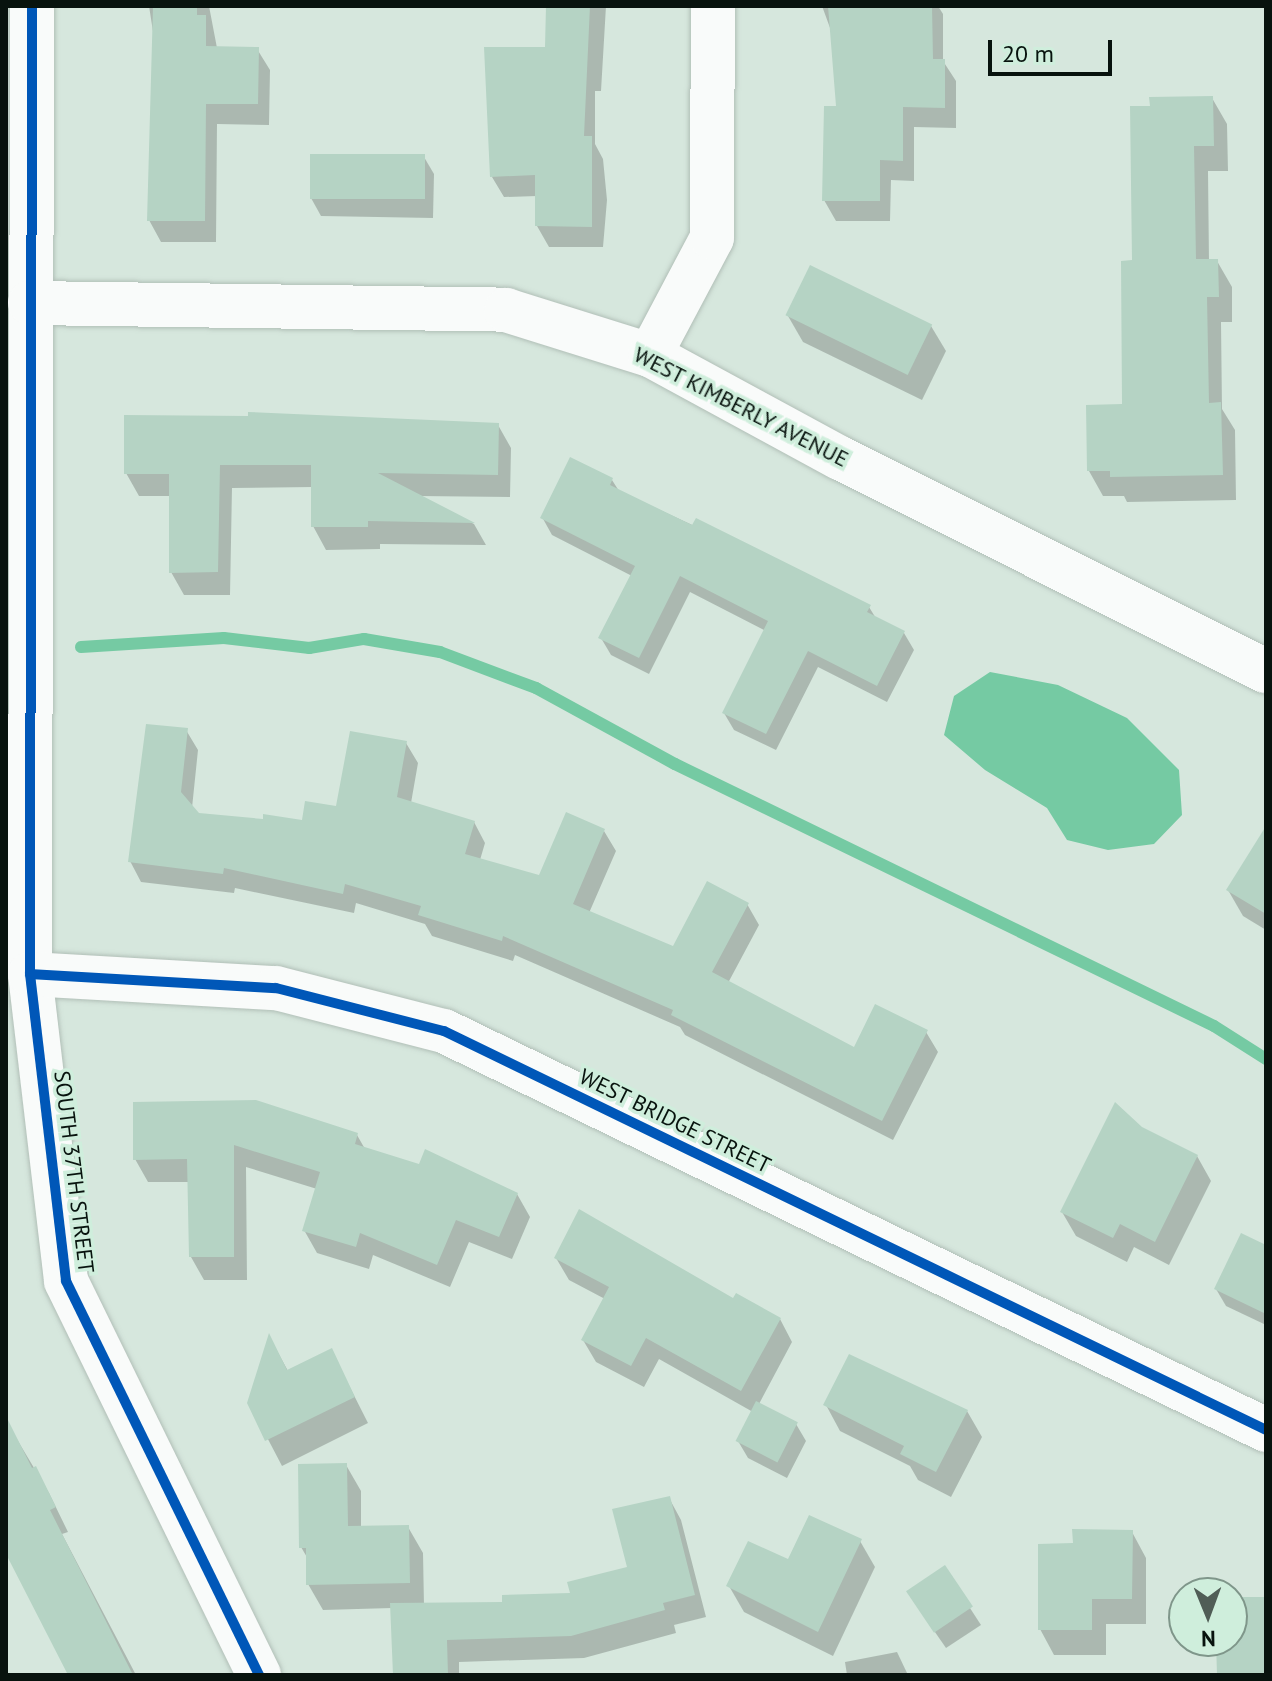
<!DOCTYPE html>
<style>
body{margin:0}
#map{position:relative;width:1272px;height:1681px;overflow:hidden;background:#d6e7dd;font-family:"PT Sans",sans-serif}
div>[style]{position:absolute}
.water>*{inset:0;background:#75caa3}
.shadow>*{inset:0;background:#0003}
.stream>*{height:12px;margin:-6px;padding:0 6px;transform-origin:6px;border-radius:6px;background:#75caa3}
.building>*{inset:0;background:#b5d3c4;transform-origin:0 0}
.roads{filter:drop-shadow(0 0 2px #b1bfb7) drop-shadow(0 0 2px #b1bfb7)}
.minor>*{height:44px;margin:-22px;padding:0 22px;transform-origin:22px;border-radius:22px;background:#f9fbfa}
.cycleway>*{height:10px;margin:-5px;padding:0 5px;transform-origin:5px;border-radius:5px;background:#0057b8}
span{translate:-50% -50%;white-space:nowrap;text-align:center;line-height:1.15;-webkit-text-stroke:7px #cfeedc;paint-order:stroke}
.street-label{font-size:22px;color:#08130e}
.frame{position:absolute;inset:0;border:8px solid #08130e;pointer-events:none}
.north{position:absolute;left:1168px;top:1577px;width:80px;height:80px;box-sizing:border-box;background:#cfeedc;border:2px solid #7f968a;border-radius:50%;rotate:179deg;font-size:22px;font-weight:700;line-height:32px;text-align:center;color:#08130e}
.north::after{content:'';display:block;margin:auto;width:28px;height:36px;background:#505d56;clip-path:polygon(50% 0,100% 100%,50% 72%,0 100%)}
.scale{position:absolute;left:988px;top:40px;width:124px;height:36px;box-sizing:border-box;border:4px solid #08130e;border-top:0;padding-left:10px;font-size:24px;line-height:28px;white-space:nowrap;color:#08130e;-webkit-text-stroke:6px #cfeedc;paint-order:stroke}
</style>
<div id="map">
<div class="water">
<i style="clip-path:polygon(990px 672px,1058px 685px,1127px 718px,1179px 770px,1182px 815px,1154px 844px,1108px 850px,1067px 840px,1047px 808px,985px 770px,944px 735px,954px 696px)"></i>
</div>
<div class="shadow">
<i style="clip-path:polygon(149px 6px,209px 6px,217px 48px,257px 49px,270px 70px,269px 125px,217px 124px,216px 242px,161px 242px,149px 220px,154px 38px)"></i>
<i style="clip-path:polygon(546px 6px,606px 6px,601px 91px,595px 91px,595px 144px,603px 159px,607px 200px,603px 247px,549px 247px,537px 226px,537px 196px,504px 197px,492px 177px,547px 49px)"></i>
<i style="clip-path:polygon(822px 6px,938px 6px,943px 14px,943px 61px,956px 81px,956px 128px,914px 127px,914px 181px,891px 180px,890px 221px,836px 221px,824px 200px,839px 108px,833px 36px)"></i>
<i style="clip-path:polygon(1212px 98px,1227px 124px,1228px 171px,1208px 171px,1209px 261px,1217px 261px,1232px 287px,1232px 322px,1221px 322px,1222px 409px,1235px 430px,1236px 500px,1127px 502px,1124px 496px,1103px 496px,1089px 471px,1124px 406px,1152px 108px)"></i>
<i style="clip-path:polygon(424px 157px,434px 174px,433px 218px,321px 216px,311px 198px)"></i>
<i style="clip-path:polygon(788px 316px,931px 326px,946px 351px,922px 400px,803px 342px)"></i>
<i style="clip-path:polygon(498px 425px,511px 448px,510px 497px,418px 496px,474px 524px,486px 545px,380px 544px,380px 549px,326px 550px,313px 526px,313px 487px,232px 488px,230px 595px,184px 595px,171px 572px,171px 496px,139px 496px,126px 473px)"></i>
<i style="clip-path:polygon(612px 480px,619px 491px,869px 607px,877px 620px,904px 633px,914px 650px,887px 702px,818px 667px,776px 750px,734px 730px,724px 713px,766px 631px,690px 592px,649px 674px,611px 655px,601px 638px,632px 576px,552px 535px,542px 517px)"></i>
<i style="clip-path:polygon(186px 730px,198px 750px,192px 808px,198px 815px,304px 823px,338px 808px,406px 743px,418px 763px,411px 803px,474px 822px,485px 843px,480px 860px,540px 878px,604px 831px,616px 851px,589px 913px,674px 949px,747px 904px,759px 925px,728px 983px,854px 1050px,926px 1032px,938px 1052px,893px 1140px,685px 1035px,680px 1027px,515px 955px,513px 961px,432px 936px,425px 924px,356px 903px,354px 913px,235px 888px,234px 893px,141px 882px,130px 861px)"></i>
<i style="clip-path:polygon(1266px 830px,1266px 930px,1243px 916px,1228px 890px)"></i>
<i style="clip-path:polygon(135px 1104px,357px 1135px,365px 1149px,517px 1194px,530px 1217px,512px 1259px,469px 1242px,450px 1287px,373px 1255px,369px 1269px,317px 1253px,304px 1230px,317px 1189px,246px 1167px,247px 1280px,204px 1280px,191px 1257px,189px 1182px,148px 1182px,135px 1159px)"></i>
<i style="clip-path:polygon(1140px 1128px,1197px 1156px,1211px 1181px,1169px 1265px,1134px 1247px,1127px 1262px,1076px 1236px,1062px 1212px)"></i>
<i style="clip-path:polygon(1266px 1247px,1266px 1325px,1226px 1306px,1216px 1289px)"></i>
<i style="clip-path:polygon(556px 1258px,734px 1301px,780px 1319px,792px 1342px,759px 1404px,796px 1424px,806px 1441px,787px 1478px,748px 1458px,738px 1441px,753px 1412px,659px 1359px,644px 1387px,596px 1362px,583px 1340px,605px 1299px,569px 1280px)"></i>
<i style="clip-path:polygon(270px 1338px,288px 1371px,331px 1350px,368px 1423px,282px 1466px,249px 1403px)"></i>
<i style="clip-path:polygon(826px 1405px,967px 1411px,982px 1437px,951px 1497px,918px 1480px,910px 1466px,840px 1431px)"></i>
<i style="clip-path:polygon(6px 1421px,49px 1493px,68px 1532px,62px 1534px,136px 1675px,70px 1675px,6px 1551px)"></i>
<i style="clip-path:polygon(346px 1465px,361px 1491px,361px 1528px,408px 1527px,423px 1553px,424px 1605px,504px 1604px,572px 1595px,629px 1569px,669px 1498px,681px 1520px,706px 1617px,674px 1625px,676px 1633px,584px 1658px,459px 1662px,459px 1675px,394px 1675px,392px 1608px,323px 1610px,308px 1584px,308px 1559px,301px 1547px)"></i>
<i style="clip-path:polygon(1132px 1532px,1146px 1558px,1146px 1624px,1106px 1624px,1106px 1655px,1054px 1655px,1040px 1629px,1075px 1545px)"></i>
<i style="clip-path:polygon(860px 1541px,875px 1567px,833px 1656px,744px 1612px,729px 1586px)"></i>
<i style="clip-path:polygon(944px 1568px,981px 1625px,946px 1648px,919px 1609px)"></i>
<i style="clip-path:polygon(897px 1652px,908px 1675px,847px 1675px,845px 1662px)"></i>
</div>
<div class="stream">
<i style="left:81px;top:647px;width:143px;rotate:-3.6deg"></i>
<i style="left:224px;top:638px;width:86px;rotate:6.7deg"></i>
<i style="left:309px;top:648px;width:56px;rotate:-9.3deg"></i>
<i style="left:364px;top:639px;width:77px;rotate:9.7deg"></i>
<i style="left:440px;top:652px;width:103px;rotate:20.6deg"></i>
<i style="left:536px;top:688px;width:158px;rotate:28.7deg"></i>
<i style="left:675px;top:764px;width:599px;rotate:25.92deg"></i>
<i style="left:1214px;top:1026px;width:62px;rotate:32.4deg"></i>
</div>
<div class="building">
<i style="clip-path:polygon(153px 6px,197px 6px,197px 15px,206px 15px,206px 46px,259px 47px,258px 104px,206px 104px,205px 221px,147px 221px)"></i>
<i style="clip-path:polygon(546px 6px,590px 6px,584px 136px,592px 136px,592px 227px,535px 226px,535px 175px,490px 177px,484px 47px,545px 47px)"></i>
<i style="clip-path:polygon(828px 6px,932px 6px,933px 59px,945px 59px,945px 108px,903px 107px,903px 161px,880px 160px,880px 201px,822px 201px,824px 106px,836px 106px)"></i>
<i style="clip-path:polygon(1213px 96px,1214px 146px,1194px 146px,1196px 259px,1218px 259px,1219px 297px,1207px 297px,1209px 403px,1221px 402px,1223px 475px,1110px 477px,1110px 471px,1087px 471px,1086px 405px,1122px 404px,1121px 261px,1132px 260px,1130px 106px,1150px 106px,1149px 97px)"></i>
<i style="left:310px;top:154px;width:115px;height:45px"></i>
<i style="left:810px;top:265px;width:136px;height:56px;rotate:26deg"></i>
<i style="clip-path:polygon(248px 412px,499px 423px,498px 475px,378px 473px,475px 523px,368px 521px,368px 527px,311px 527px,311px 465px,220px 465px,218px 572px,169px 573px,169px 474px,124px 474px,124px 415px,248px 416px)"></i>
<i style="clip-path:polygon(570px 457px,613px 478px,610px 485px,692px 525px,696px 518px,871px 605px,867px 612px,905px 631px,877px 686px,808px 651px,766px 734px,722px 713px,768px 621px,680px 576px,639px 658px,598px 638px,635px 566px,540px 518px)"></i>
<i style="clip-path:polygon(146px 724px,188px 728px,181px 792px,199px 813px,263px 819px,263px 814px,302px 820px,305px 801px,336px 806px,350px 731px,407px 741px,397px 797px,475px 821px,465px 854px,539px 875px,566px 812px,605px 829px,573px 904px,673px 946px,707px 881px,749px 903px,712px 972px,854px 1047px,875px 1004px,928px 1030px,882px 1121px,671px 1015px,673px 1010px,503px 936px,502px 941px,418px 915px,421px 906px,345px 884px,343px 894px,224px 868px,223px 874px,128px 862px)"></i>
<i style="clip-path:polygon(1266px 826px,1266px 914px,1226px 890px)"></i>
<i style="clip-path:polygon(256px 1100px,358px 1133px,355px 1144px,419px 1164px,425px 1149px,518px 1193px,499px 1237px,456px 1220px,437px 1265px,360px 1233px,356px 1247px,302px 1231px,320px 1172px,234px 1145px,234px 1257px,189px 1257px,187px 1159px,133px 1160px,133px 1102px)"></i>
<i style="clip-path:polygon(1115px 1102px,1142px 1127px,1198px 1155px,1155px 1242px,1120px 1224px,1113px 1238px,1060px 1212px)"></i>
<i style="clip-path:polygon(579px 1209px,733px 1298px,736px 1293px,781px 1318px,741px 1391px,646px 1338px,631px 1366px,581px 1340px,609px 1287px,554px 1258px)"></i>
<i style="clip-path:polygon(1241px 1233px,1266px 1245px,1266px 1314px,1214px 1289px)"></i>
<i style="clip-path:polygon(269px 1333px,287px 1370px,332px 1348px,355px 1397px,265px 1441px,247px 1403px)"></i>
<i style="clip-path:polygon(849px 1354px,968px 1410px,936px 1472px,900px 1454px,904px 1446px,823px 1405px)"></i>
<i style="left:756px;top:1401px;width:47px;height:45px;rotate:27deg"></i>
<i style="clip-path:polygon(6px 1416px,32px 1468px,36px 1466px,56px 1507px,50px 1510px,133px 1675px,68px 1675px,6px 1554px)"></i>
<i style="clip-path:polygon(347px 1463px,348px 1526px,409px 1525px,410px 1583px,306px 1585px,306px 1548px,299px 1548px,298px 1464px)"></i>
<i style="clip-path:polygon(670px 1496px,695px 1595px,663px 1603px,665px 1610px,571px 1636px,447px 1640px,448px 1675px,393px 1675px,390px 1603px,502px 1602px,502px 1595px,570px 1593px,567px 1582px,627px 1567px,612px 1509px)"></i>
<i style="clip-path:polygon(809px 1515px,862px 1539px,818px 1632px,726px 1586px,748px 1541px,788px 1559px)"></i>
<i style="clip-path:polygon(1072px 1529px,1133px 1530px,1132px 1599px,1092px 1599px,1092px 1630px,1038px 1630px,1038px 1544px,1073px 1543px)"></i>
<i style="left:945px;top:1565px;width:50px;height:47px;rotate:56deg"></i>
<i style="clip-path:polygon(1232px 1597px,1266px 1597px,1266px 1675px,1217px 1675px,1216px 1641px,1232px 1641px)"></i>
</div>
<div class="roads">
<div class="minor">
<i style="left:32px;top:6px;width:968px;rotate:90.12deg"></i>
<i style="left:30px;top:974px;width:309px;rotate:83.3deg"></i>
<i style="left:66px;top:1281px;width:439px;rotate:63.9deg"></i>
<i style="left:30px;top:303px;width:476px;rotate:0.8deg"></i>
<i style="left:506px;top:310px;width:151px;rotate:17.4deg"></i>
<i style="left:650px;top:355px;width:216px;rotate:28.5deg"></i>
<i style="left:840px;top:458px;width:476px;rotate:26.6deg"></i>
<i style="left:650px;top:355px;width:132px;rotate:-62.1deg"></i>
<i style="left:712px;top:238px;width:232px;rotate:-89.8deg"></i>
<i style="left:30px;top:974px;width:246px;rotate:3.3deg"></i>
<i style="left:276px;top:988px;width:173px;rotate:14.4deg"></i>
<i style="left:444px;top:1031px;width:914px;rotate:25.89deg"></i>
</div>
</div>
<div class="cycleway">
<i style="left:32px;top:6px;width:968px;rotate:90.12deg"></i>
<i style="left:30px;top:974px;width:309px;rotate:83.3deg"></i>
<i style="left:66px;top:1281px;width:439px;rotate:63.9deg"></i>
<i style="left:30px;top:974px;width:246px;rotate:3.3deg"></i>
<i style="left:276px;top:988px;width:173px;rotate:14.4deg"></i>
<i style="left:444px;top:1031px;width:914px;rotate:25.89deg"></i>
</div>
<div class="street-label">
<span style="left:741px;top:407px;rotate:27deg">WEST KIMBERLY AVENUE</span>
<span style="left:675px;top:1121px;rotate:26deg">WEST BRIDGE STREET</span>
<span style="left:74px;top:1172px;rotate:83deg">SOUTH 37TH STREET</span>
</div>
<div class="frame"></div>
<div class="north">N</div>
<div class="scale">20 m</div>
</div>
